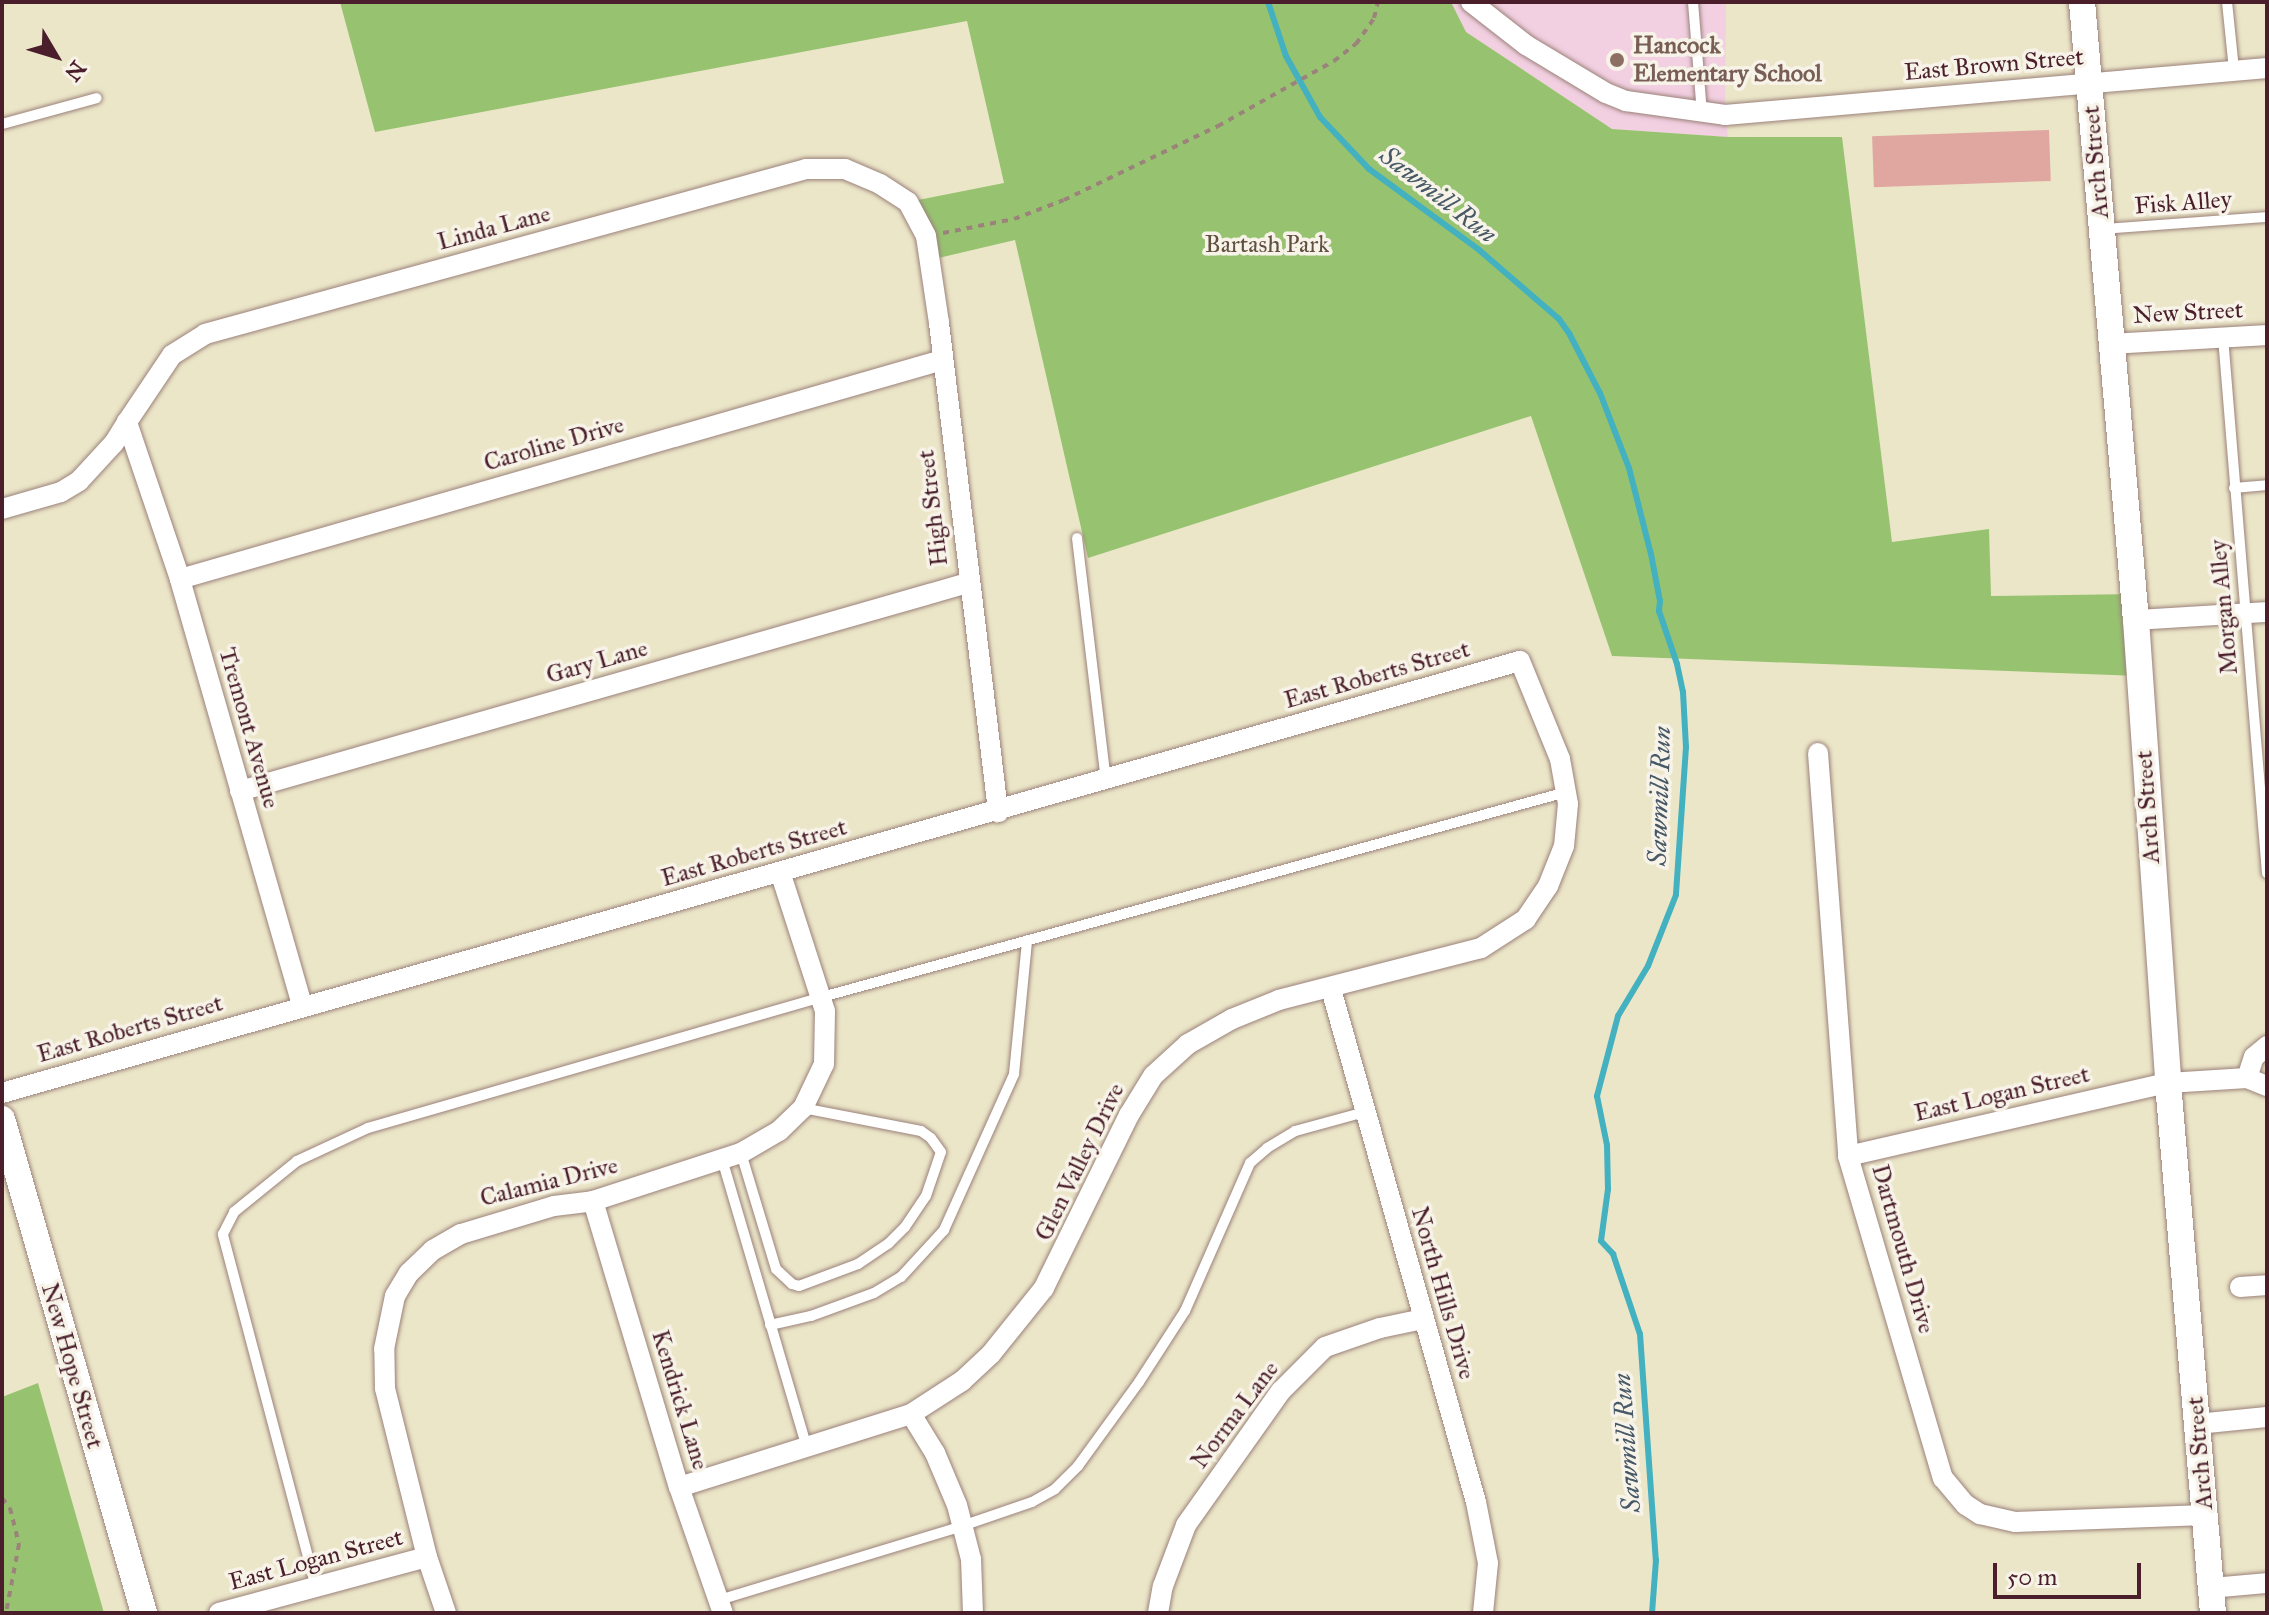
<!DOCTYPE html>
<style>
body{margin:0}
#map{position:relative;width:2269px;height:1615px;overflow:hidden;background:#ece6c9;font-family:"IM FELL Great Primer",serif}
div>[style]{position:absolute}
.built>*{inset:0;background:#f2cfe1}
.green>*{inset:0;background:#97c371}
.stream>*{height:6px;margin:-3px;padding:0 3px;transform-origin:3px;border-radius:3px;background:#43b1bf}
.building>*{inset:0;background:#e0a7a1;transform-origin:0 0}
.path>*{height:4px;margin-top:-2px;transform-origin:0;background:repeating-linear-gradient(90deg,#9b827a 0 6px,transparent 0 12px)}
.roads{filter:drop-shadow(0 0 2px #9b827a) drop-shadow(0 0 2px #9b827a)}
.lane>*{height:10px;margin:-5px;padding:0 5px;transform-origin:5px;border-radius:5px;background:#fff}
.street>*{height:20px;margin:-10px;padding:0 10px;transform-origin:10px;border-radius:10px;background:#fff}
.secondary>*{height:26px;margin:-13px;padding:0 13px;transform-origin:13px;border-radius:13px;background:#fff}
.dots>*{width:22px;height:22px;translate:-50% -50%;box-sizing:border-box;border:4px solid #f7f3e8;border-radius:50%}
span{translate:-50% -50%;white-space:nowrap;text-align:center;line-height:1.15;-webkit-text-stroke:7px #f7f3e8;paint-order:stroke}
.education-label{font-size:24px;color:#785e54;font-weight:700}
.left{translate:0 -50%;text-align:left}
.street-label{font-size:24px;color:#4a1f2b}
.park-label{font-size:24px;color:#615040}
.water-label{font-size:26px;color:#475966;font-style:italic}
.frame{position:absolute;inset:0;border:4px solid #4a1f2b;pointer-events:none}
.north{position:absolute;left:16px;top:16px;width:80px;height:80px;-webkit-text-stroke:6px #f7f3e8;paint-order:stroke;rotate:128deg;font-size:22px;font-weight:700;line-height:32px;text-align:center;color:#4a1f2b}
.north::after{content:'';display:block;margin:auto;width:28px;height:36px;background:#4a1f2b;clip-path:polygon(50% 0,100% 100%,50% 72%,0 100%)}
.scale{position:absolute;left:1993px;top:1563px;width:148px;height:36px;box-sizing:border-box;border:4px solid #4a1f2b;border-top:0;padding-left:10px;font-size:24px;line-height:28px;white-space:nowrap;color:#4a1f2b;-webkit-text-stroke:6px #f7f3e8;paint-order:stroke}
</style>
<div id="map">
<div class="built">
<i style="clip-path:polygon(1451px 2px,1726px 2px,1725px 115px,1728px 137px,1612px 129px,1466px 32px)"></i>
</div>
<div class="green">
<i style="clip-path:polygon(340px 2px,1451px 2px,1466px 32px,1612px 129px,1728px 137px,1842px 137px,1892px 542px,1989px 529px,1991px 596px,2134px 594px,2139px 676px,1612px 656px,1531px 416px,1088px 558px,1015px 240px,930px 260px,908px 202px,1004px 183px,967px 21px,375px 132px)"></i>
<i style="clip-path:polygon(38px 1383px,104px 1613px,2px 1613px,2px 1397px)"></i>
</div>
<div class="stream">
<i style="left:1268px;top:2px;width:57px;rotate:71.6deg"></i>
<i style="left:1286px;top:56px;width:70px;rotate:60.9deg"></i>
<i style="left:1320px;top:117px;width:71px;rotate:46.7deg"></i>
<i style="left:1369px;top:169px;width:135px;rotate:36.3deg"></i>
<i style="left:1478px;top:249px;width:107px;rotate:40.8deg"></i>
<i style="left:1559px;top:319px;width:19px;rotate:55deg"></i>
<i style="left:1570px;top:335px;width:65px;rotate:62.7deg"></i>
<i style="left:1600px;top:393px;width:80px;rotate:68.9deg"></i>
<i style="left:1629px;top:468px;width:89px;rotate:75.7deg"></i>
<i style="left:1651px;top:554px;width:48px;rotate:79.2deg"></i>
<i style="left:1660px;top:601px;width:10px;rotate:96deg"></i>
<i style="left:1659px;top:611px;width:56px;rotate:71.2deg"></i>
<i style="left:1677px;top:664px;width:29px;rotate:78deg"></i>
<i style="left:1683px;top:692px;width:55px;rotate:86.9deg"></i>
<i style="left:1686px;top:747px;width:148px;rotate:93.9deg"></i>
<i style="left:1676px;top:895px;width:76px;rotate:111.5deg"></i>
<i style="left:1648px;top:966px;width:58px;rotate:121deg"></i>
<i style="left:1618px;top:1016px;width:83px;rotate:104.7deg"></i>
<i style="left:1597px;top:1096px;width:50px;rotate:78.5deg"></i>
<i style="left:1607px;top:1145px;width:44px;rotate:88.7deg"></i>
<i style="left:1608px;top:1189px;width:52px;rotate:97.7deg"></i>
<i style="left:1601px;top:1241px;width:18px;rotate:47deg"></i>
<i style="left:1613px;top:1254px;width:84px;rotate:71.4deg"></i>
<i style="left:1640px;top:1334px;width:227px;rotate:86deg"></i>
<i style="left:1656px;top:1560px;width:53px;rotate:94.3deg"></i>
</div>
<div class="building">
<i style="left:2049px;top:130px;width:51px;height:177px;rotate:88deg"></i>
</div>
<div class="path">
<i style="left:943px;top:233px;width:72px;rotate:-11.2deg"></i>
<i style="left:1014px;top:219px;width:53px;rotate:-20.8deg"></i>
<i style="left:1064px;top:200px;width:171px;rotate:-25.7deg"></i>
<i style="left:1218px;top:126px;width:133px;rotate:-29.3deg"></i>
<i style="left:1334px;top:61px;width:28px;rotate:-38deg"></i>
<i style="left:1356px;top:44px;width:32px;rotate:-55deg"></i>
<i style="left:1374px;top:18px;width:16px;rotate:-76deg"></i>
<i style="left:2px;top:1498px;width:13px;rotate:51deg"></i>
<i style="left:10px;top:1508px;width:37px;rotate:76deg"></i>
<i style="left:19px;top:1544px;width:70px;rotate:100.7deg"></i>
</div>
<div class="roads">
<div class="lane">
<i style="left:1693px;top:2px;width:111px;rotate:85.4deg"></i>
<i style="left:2227px;top:2px;width:68px;rotate:84.1deg"></i>
<i style="left:2px;top:124px;width:98px;rotate:-15.3deg"></i>
<i style="left:2103px;top:229px;width:164px;rotate:-4.2deg"></i>
<i style="left:2223px;top:337px;width:538px;rotate:85.31deg"></i>
<i style="left:2234px;top:488px;width:33px;rotate:-5deg"></i>
<i style="left:1077px;top:538px;width:244px;rotate:83.2deg"></i>
<i style="left:741px;top:1153px;width:121px;rotate:73.2deg"></i>
<i style="left:776px;top:1269px;width:22px;rotate:43deg"></i>
<i style="left:792px;top:1284px;width:7px;rotate:16deg"></i>
<i style="left:799px;top:1286px;width:63px;rotate:-20.4deg"></i>
<i style="left:858px;top:1264px;width:36px;rotate:-34deg"></i>
<i style="left:888px;top:1244px;width:24px;rotate:-45deg"></i>
<i style="left:905px;top:1227px;width:37px;rotate:-56deg"></i>
<i style="left:926px;top:1196px;width:46px;rotate:-71.2deg"></i>
<i style="left:941px;top:1152px;width:17px;rotate:-126deg"></i>
<i style="left:931px;top:1138px;width:12px;rotate:-145deg"></i>
<i style="left:921px;top:1131px;width:120px;rotate:-169deg"></i>
<i style="left:722px;top:1159px;width:300px;rotate:73.6deg"></i>
<i style="left:770px;top:1325px;width:42px;rotate:-12.4deg"></i>
<i style="left:811px;top:1316px;width:67px;rotate:-20.1deg"></i>
<i style="left:874px;top:1293px;width:31px;rotate:-31deg"></i>
<i style="left:901px;top:1277px;width:64px;rotate:-47.5deg"></i>
<i style="left:944px;top:1230px;width:171px;rotate:-65.8deg"></i>
<i style="left:1014px;top:1074px;width:134px;rotate:-84.4deg"></i>
<i style="left:316px;top:1587px;width:365px;rotate:-104.8deg"></i>
<i style="left:223px;top:1234px;width:25px;rotate:-63deg"></i>
<i style="left:234px;top:1212px;width:81px;rotate:-39deg"></i>
<i style="left:297px;top:1161px;width:78px;rotate:-24.9deg"></i>
<i style="left:368px;top:1128px;width:473px;rotate:-16.1deg"></i>
<i style="left:822px;top:997px;width:772px;rotate:-15.4deg"></i>
<i style="left:719px;top:1600px;width:254px;rotate:-16.9deg"></i>
<i style="left:962px;top:1526px;width:74px;rotate:-18.9deg"></i>
<i style="left:1032px;top:1502px;width:26px;rotate:-29deg"></i>
<i style="left:1055px;top:1489px;width:33px;rotate:-45deg"></i>
<i style="left:1078px;top:1466px;width:104px;rotate:-54deg"></i>
<i style="left:1139px;top:1382px;width:85px;rotate:-57.1deg"></i>
<i style="left:1185px;top:1311px;width:162px;rotate:-66.3deg"></i>
<i style="left:1250px;top:1163px;width:23px;rotate:-41deg"></i>
<i style="left:1267px;top:1148px;width:33px;rotate:-31deg"></i>
<i style="left:1295px;top:1131px;width:73px;rotate:-15.2deg"></i>
</div>
<div class="street">
<i style="left:1471px;top:2px;width:70px;rotate:38deg"></i>
<i style="left:1526px;top:45px;width:93px;rotate:31deg"></i>
<i style="left:1606px;top:93px;width:22px;rotate:22deg"></i>
<i style="left:1626px;top:101px;width:100px;rotate:8deg"></i>
<i style="left:1725px;top:115px;width:544px;rotate:-4.96deg"></i>
<i style="left:2111px;top:344px;width:156px;rotate:-3.3deg"></i>
<i style="left:2px;top:509px;width:61px;rotate:-16.1deg"></i>
<i style="left:61px;top:492px;width:21px;rotate:-31deg"></i>
<i style="left:79px;top:481px;width:52px;rotate:-47.4deg"></i>
<i style="left:114px;top:443px;width:25px;rotate:-58deg"></i>
<i style="left:180px;top:579px;width:793px;rotate:-16.03deg"></i>
<i style="left:2136px;top:620px;width:131px;rotate:-3.5deg"></i>
<i style="left:1818px;top:753px;width:404px;rotate:85.7deg"></i>
<i style="left:1848px;top:1156px;width:336px;rotate:73.6deg"></i>
<i style="left:1943px;top:1478px;width:35px;rotate:50deg"></i>
<i style="left:1966px;top:1505px;width:17px;rotate:33deg"></i>
<i style="left:1980px;top:1514px;width:36px;rotate:13deg"></i>
<i style="left:2015px;top:1522px;width:190px;rotate:-2.1deg"></i>
<i style="left:240px;top:791px;width:757px;rotate:-15.95deg"></i>
<i style="left:1331px;top:989px;width:533px;rotate:74.22deg"></i>
<i style="left:1476px;top:1502px;width:62px;rotate:78.9deg"></i>
<i style="left:1488px;top:1563px;width:50px;rotate:95.7deg"></i>
<i style="left:302px;top:1005px;width:443px;rotate:-106deg"></i>
<i style="left:180px;top:579px;width:166px;rotate:-108.7deg"></i>
<i style="left:127px;top:422px;width:81px;rotate:-56.1deg"></i>
<i style="left:172px;top:355px;width:39px;rotate:-32deg"></i>
<i style="left:205px;top:334px;width:623px;rotate:-15.35deg"></i>
<i style="left:806px;top:169px;width:39px"></i>
<i style="left:845px;top:169px;width:38px;rotate:23deg"></i>
<i style="left:880px;top:184px;width:33px;rotate:33deg"></i>
<i style="left:908px;top:202px;width:38px;rotate:62deg"></i>
<i style="left:926px;top:236px;width:88px;rotate:81.5deg"></i>
<i style="left:939px;top:323px;width:493px;rotate:83.1deg"></i>
<i style="left:2247px;top:1078px;width:22px;rotate:-72deg"></i>
<i style="left:2254px;top:1057px;width:17px;rotate:-40deg"></i>
<i style="left:2px;top:1093px;width:1578px;rotate:-15.89deg"></i>
<i style="left:1520px;top:661px;width:106px;rotate:67.8deg"></i>
<i style="left:1560px;top:759px;width:46px;rotate:79.9deg"></i>
<i style="left:1568px;top:804px;width:42px;rotate:95.4deg"></i>
<i style="left:1564px;top:846px;width:43px;rotate:111.8deg"></i>
<i style="left:1548px;top:886px;width:40px;rotate:124deg"></i>
<i style="left:1526px;top:919px;width:54px;rotate:147.2deg"></i>
<i style="left:1481px;top:948px;width:209px;rotate:165.6deg"></i>
<i style="left:1279px;top:1000px;width:51px;rotate:158deg"></i>
<i style="left:1232px;top:1019px;width:51px;rotate:150.4deg"></i>
<i style="left:1188px;top:1044px;width:47px;rotate:137.6deg"></i>
<i style="left:1153px;top:1076px;width:46px;rotate:121.6deg"></i>
<i style="left:1129px;top:1115px;width:193px;rotate:116.2deg"></i>
<i style="left:1044px;top:1288px;width:85px;rotate:128.8deg"></i>
<i style="left:991px;top:1354px;width:40px;rotate:137deg"></i>
<i style="left:962px;top:1381px;width:61px;rotate:147.1deg"></i>
<i style="left:911px;top:1414px;width:243px;rotate:162.5deg"></i>
<i style="left:1848px;top:1156px;width:328px;rotate:-12.9deg"></i>
<i style="left:2168px;top:1083px;width:79px;rotate:-3.6deg"></i>
<i style="left:2247px;top:1078px;width:22px;rotate:22deg"></i>
<i style="left:593px;top:1201px;width:299px;rotate:73.3deg"></i>
<i style="left:679px;top:1487px;width:133px;rotate:70.8deg"></i>
<i style="left:2240px;top:1287px;width:27px;rotate:-4deg"></i>
<i style="left:911px;top:1414px;width:46px;rotate:58.4deg"></i>
<i style="left:935px;top:1453px;width:56px;rotate:67.1deg"></i>
<i style="left:957px;top:1505px;width:56px;rotate:75.5deg"></i>
<i style="left:971px;top:1559px;width:54px;rotate:87.9deg"></i>
<i style="left:2197px;top:1424px;width:70px;rotate:-5.7deg"></i>
<i style="left:2211px;top:1588px;width:56px;rotate:-5.1deg"></i>
<i style="left:219px;top:1613px;width:215px;rotate:-15.1deg"></i>
<i style="left:446px;top:1613px;width:59px;rotate:-108.7deg"></i>
<i style="left:427px;top:1557px;width:174px;rotate:-104deg"></i>
<i style="left:385px;top:1388px;width:39px;rotate:-91deg"></i>
<i style="left:384px;top:1349px;width:54px;rotate:-78.3deg"></i>
<i style="left:395px;top:1296px;width:27px;rotate:-59deg"></i>
<i style="left:409px;top:1273px;width:33px;rotate:-44deg"></i>
<i style="left:433px;top:1250px;width:32px;rotate:-30deg"></i>
<i style="left:461px;top:1234px;width:97px;rotate:-16.8deg"></i>
<i style="left:554px;top:1206px;width:39px;rotate:-7deg"></i>
<i style="left:593px;top:1201px;width:156px;rotate:-18deg"></i>
<i style="left:741px;top:1153px;width:44px;rotate:-30.1deg"></i>
<i style="left:779px;top:1131px;width:33px;rotate:-44deg"></i>
<i style="left:803px;top:1108px;width:49px;rotate:-64.5deg"></i>
<i style="left:824px;top:1064px;width:53px;rotate:-88.9deg"></i>
<i style="left:825px;top:1011px;width:146px;rotate:-107.9deg"></i>
<i style="left:1158px;top:1613px;width:27px;rotate:-80deg"></i>
<i style="left:1163px;top:1586px;width:65px;rotate:-69.3deg"></i>
<i style="left:1186px;top:1525px;width:164px;rotate:-54.7deg"></i>
<i style="left:1281px;top:1391px;width:62px;rotate:-45deg"></i>
<i style="left:1325px;top:1347px;width:58px;rotate:-19.1deg"></i>
<i style="left:1380px;top:1328px;width:44px;rotate:-11.8deg"></i>
</div>
<div class="secondary">
<i style="left:2082px;top:2px;width:620px;rotate:85.01deg"></i>
<i style="left:2136px;top:620px;width:464px;rotate:86deg"></i>
<i style="left:2168px;top:1083px;width:532px;rotate:85.15deg"></i>
<i style="left:2px;top:1119px;width:514px;rotate:73.96deg"></i>
</div>
</div>
<div class="dots">
<i style="left:1617px;top:60px;background:#8d6e63"></i>
</div>
<div class="education-label">
<span class="left" style="left:1633px;top:60px">Hancock<br>Elementary School</span>
</div>
<div class="street-label">
<span style="left:1994px;top:65px;rotate:-5deg">East Brown Street</span>
<span style="left:2096px;top:162px;rotate:-95deg">Arch Street</span>
<span style="left:2183px;top:203px;rotate:-4deg">Fisk Alley</span>
<span style="left:494px;top:228px;rotate:-15deg">Linda Lane</span>
<span style="left:2188px;top:313px;rotate:-3deg">New Street</span>
<span style="left:554px;top:444px;rotate:-16deg">Caroline Drive</span>
<span style="left:933px;top:508px;rotate:-97deg">High Street</span>
<span style="left:2224px;top:607px;rotate:-95deg">Morgan Alley</span>
<span style="left:597px;top:662px;rotate:-16deg">Gary Lane</span>
<span style="left:1377px;top:675px;rotate:-16deg">East Roberts Street</span>
<span style="left:249px;top:728px;rotate:74deg">Tremont Avenue</span>
<span style="left:2148px;top:807px;rotate:-94deg">Arch Street</span>
<span style="left:754px;top:853px;rotate:-16deg">East Roberts Street</span>
<span style="left:130px;top:1029px;rotate:-16deg">East Roberts Street</span>
<span style="left:2002px;top:1094px;rotate:-13deg">East Logan Street</span>
<span style="left:1080px;top:1162px;rotate:-64deg">Glen Valley Drive</span>
<span style="left:549px;top:1182px;rotate:-14deg">Calamia Drive</span>
<span style="left:1903px;top:1249px;rotate:74deg">Dartmouth Drive</span>
<span style="left:1443px;top:1293px;rotate:74deg">North Hills Drive</span>
<span style="left:72px;top:1366px;rotate:74deg">New Hope Street</span>
<span style="left:680px;top:1400px;rotate:73deg">Kendrick Lane</span>
<span style="left:1235px;top:1415px;rotate:-53deg">Norma Lane</span>
<span style="left:2200px;top:1453px;rotate:-95deg">Arch Street</span>
<span style="left:316px;top:1560px;rotate:-15deg">East Logan Street</span>
</div>
<div class="park-label">
<span style="left:1267px;top:245px">Bartash Park</span>
</div>
<div class="water-label">
<span style="left:1438px;top:195px;rotate:38deg">Sawmill Run</span>
<span style="left:1660px;top:796px;rotate:-88deg">Sawmill Run</span>
<span style="left:1627px;top:1443px;rotate:-94deg">Sawmill Run</span>
</div>
<div class="frame"></div>
<div class="north">N</div>
<div class="scale">50 m</div>
</div>
